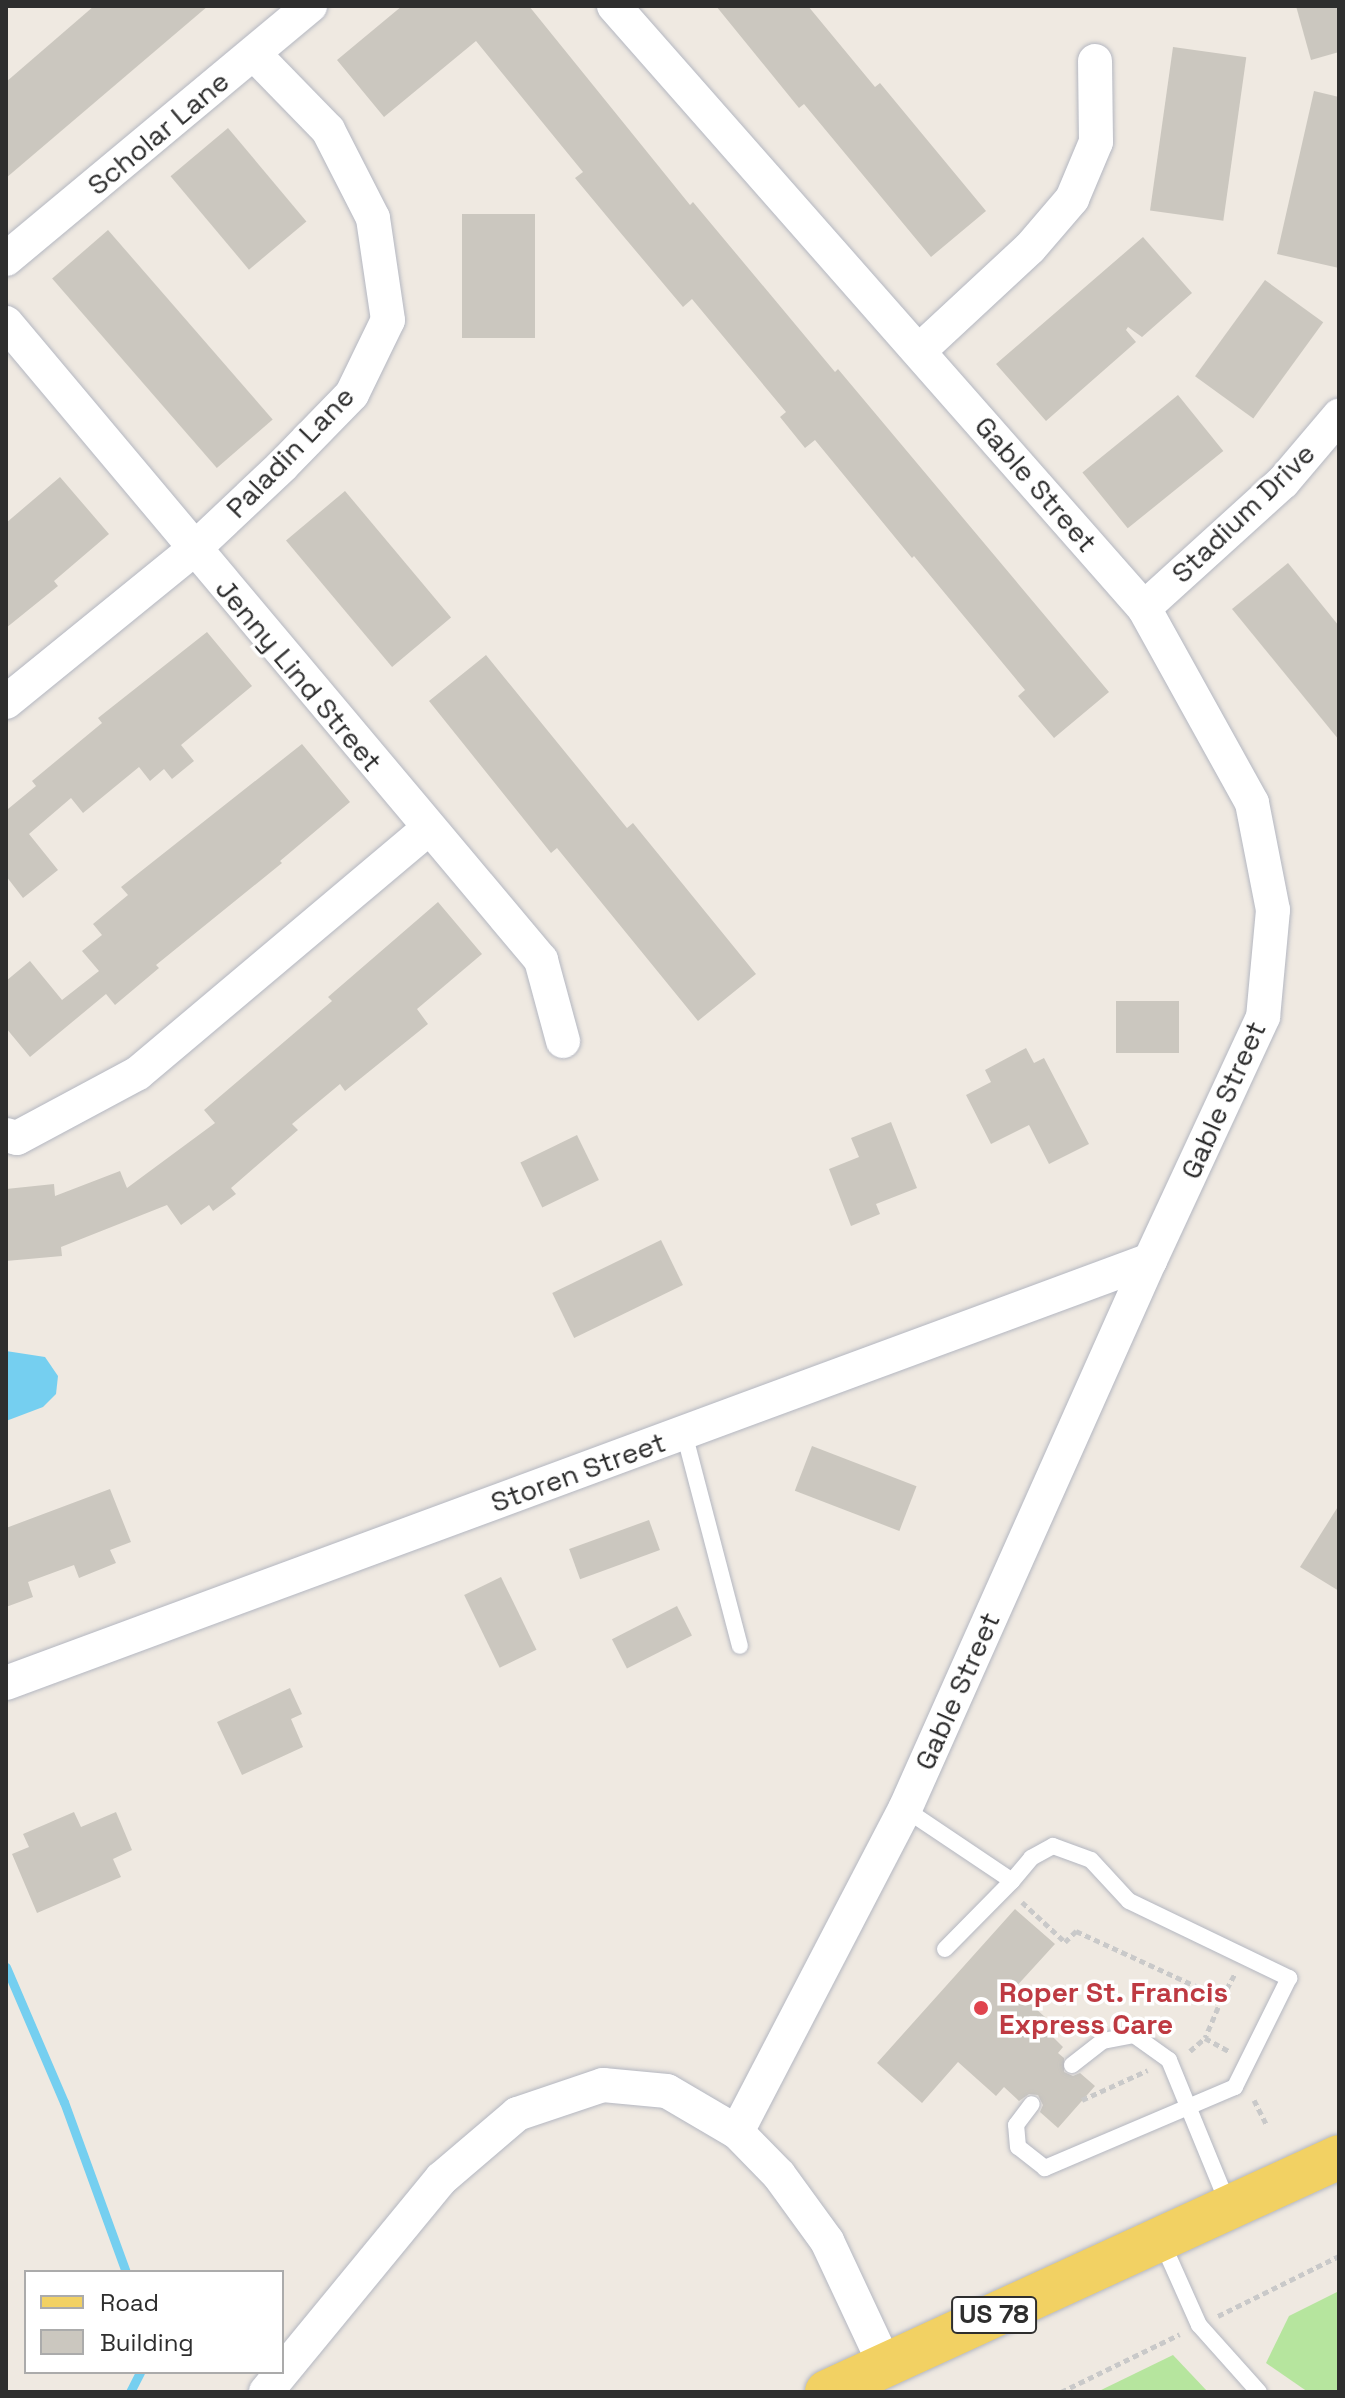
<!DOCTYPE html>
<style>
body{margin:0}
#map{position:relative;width:1345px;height:2398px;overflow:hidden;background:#efe9e1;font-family:"Space Grotesk",sans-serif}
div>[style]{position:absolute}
.green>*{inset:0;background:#b6e59e}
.water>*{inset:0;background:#75cff0}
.stream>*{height:9px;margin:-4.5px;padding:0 4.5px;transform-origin:4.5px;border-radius:4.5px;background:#75cff0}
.building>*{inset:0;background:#cbc7bf;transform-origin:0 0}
.path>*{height:5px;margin-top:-2.5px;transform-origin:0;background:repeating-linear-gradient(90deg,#c9c9c9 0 6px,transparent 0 10px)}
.roads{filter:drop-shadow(0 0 2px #b4b7c1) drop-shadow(0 0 2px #b4b7c1)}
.service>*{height:16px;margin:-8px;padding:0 8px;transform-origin:8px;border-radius:8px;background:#fff}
.minor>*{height:34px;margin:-17px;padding:0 17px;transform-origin:17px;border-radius:17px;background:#fff}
.primary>*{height:44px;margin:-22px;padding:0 22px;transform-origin:22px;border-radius:22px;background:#f2d163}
.dots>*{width:22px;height:22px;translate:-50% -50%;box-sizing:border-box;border:4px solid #fff;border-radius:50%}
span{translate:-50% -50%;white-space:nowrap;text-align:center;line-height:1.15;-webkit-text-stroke:7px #fff;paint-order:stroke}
.shield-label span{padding:2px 6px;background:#fff;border:2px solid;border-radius:6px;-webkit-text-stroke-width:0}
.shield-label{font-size:26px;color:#2e2e2e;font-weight:700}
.street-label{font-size:28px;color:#2e2e2e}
.health-label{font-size:28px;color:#be3a42;font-weight:700}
.left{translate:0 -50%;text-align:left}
.frame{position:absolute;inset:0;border:8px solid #2e2e2e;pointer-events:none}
.legend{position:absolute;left:24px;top:2270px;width:260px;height:104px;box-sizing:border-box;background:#fff;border:2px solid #ababab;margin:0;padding:10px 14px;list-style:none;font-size:24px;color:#2e2e2e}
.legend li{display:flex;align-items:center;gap:16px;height:40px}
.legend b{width:40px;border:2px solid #ababab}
</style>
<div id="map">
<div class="green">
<i style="clip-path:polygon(1339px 2291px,1339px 2392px,1308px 2392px,1266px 2363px,1289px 2316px)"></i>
<i style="clip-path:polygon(1173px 2355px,1208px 2392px,1097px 2392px)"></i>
</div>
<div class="water">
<i style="clip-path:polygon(6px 1351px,45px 1357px,58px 1376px,56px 1394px,43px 1407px,6px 1421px)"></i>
</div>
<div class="stream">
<i style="left:6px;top:1967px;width:147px;rotate:66.8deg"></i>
<i style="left:64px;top:2102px;width:181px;rotate:70deg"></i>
<i style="left:130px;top:2392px;width:22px;rotate:-63deg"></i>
</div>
<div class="building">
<i style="clip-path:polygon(94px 6px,208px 6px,6px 178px,6px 82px)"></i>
<i style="clip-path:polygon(402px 6px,529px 6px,690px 205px,693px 202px,835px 372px,838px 369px,1109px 692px,1054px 738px,1018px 696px,1025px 690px,914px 556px,912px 558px,815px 440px,805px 448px,780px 417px,786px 412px,692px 299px,683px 307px,619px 231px,575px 178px,583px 172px,476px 41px,384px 117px,337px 60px)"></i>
<i style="clip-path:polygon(716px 6px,808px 6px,875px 87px,880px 83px,986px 211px,931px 257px,804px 104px,799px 108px)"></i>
<i style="clip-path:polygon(1296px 6px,1339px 6px,1339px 52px,1311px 60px)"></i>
<i style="left:1173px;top:47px;width:74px;height:165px;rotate:8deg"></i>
<i style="clip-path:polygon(1314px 91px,1339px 97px,1339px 268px,1277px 254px)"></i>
<i style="left:228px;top:128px;width:122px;height:75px;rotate:50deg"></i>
<i style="left:462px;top:214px;width:73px;height:124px"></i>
<i style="left:108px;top:230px;width:251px;height:74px;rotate:49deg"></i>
<i style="clip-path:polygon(1143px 237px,1192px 293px,1142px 337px,1128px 327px,1126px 330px,1136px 342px,1046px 421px,996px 364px)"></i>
<i style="left:1265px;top:280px;width:72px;height:119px;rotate:36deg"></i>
<i style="left:1178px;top:395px;width:72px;height:123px;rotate:51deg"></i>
<i style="clip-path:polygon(60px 477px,109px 534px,54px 581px,58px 586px,6px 628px,6px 523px)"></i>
<i style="left:345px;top:491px;width:165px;height:77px;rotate:50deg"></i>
<i style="clip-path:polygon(1288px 563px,1339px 626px,1339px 740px,1232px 609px)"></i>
<i style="clip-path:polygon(207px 632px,252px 686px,181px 745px,194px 761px,172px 779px,164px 769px,150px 781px,139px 767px,83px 813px,71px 798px,29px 834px,58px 870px,23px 898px,6px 876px,6px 806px,8px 809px,36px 786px,32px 781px,102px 723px,98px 718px)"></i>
<i style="clip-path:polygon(486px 655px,627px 828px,633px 823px,756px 974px,698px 1021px,557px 848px,551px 853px,429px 701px)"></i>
<i style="clip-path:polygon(302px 744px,350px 802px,280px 861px,282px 863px,156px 965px,159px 968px,115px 1005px,106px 994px,30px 1057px,6px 1028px,6px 981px,30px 961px,62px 1000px,99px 971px,82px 951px,102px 935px,93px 924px,128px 895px,121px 887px)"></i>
<i style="clip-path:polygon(438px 902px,482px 954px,417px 1009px,428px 1024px,345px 1091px,340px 1084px,292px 1124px,298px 1130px,231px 1188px,236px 1194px,213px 1211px,209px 1205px,181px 1225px,167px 1205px,61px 1247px,62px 1256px,6px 1261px,6px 1189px,54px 1184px,55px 1196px,120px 1171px,127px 1188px,215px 1123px,204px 1110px,332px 1001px,328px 997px)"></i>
<i style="left:1116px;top:1001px;width:63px;height:52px"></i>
<i style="clip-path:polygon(1026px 1048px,1034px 1063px,1044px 1058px,1089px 1144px,1049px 1164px,1029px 1125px,991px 1144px,966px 1095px,991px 1082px,985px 1070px)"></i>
<i style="clip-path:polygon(891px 1122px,917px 1188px,876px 1204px,880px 1214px,851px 1226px,829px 1169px,859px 1157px,851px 1138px)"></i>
<i style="left:577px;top:1135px;width:50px;height:63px;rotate:64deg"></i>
<i style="left:661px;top:1240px;width:50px;height:121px;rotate:64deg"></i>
<i style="left:812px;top:1446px;width:112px;height:48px;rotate:21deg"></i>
<i style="clip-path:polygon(110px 1489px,131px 1542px,110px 1550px,116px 1563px,79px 1578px,74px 1565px,28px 1582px,33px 1597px,6px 1607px,6px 1528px)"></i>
<i style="clip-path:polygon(1339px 1505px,1339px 1591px,1300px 1567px)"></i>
<i style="left:649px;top:1520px;width:32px;height:85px;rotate:70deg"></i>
<i style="left:501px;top:1577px;width:81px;height:41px;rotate:64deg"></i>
<i style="left:677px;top:1606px;width:33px;height:73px;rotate:63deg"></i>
<i style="clip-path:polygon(290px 1688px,302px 1714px,291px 1719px,303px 1747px,242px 1775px,217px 1722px)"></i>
<i style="clip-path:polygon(74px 1812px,81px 1827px,116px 1812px,132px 1850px,113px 1859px,121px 1877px,37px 1913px,12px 1854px,29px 1847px,23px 1834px)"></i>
<i style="clip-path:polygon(1015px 1909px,1055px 1944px,1014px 1989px,1056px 2027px,1050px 2034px,1063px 2047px,1058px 2053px,1064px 2058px,1064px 2072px,1073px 2076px,1080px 2073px,1095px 2086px,1058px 2128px,1040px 2112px,1043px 2105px,1038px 2095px,1029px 2094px,1019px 2101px,1004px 2087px,996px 2096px,958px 2062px,922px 2103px,877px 2063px)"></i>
</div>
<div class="path">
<i style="left:1022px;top:1902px;width:59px;rotate:42.9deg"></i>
<i style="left:1065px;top:1942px;width:16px;rotate:-45deg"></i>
<i style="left:1076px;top:1931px;width:161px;rotate:24.7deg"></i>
<i style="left:1222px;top:1998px;width:43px;rotate:113deg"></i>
<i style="left:1222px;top:1998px;width:27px;rotate:-62deg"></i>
<i style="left:1190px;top:2051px;width:20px;rotate:-41deg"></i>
<i style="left:1205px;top:2038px;width:29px;rotate:29deg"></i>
<i style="left:1082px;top:2100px;width:72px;rotate:-24.4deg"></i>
<i style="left:1254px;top:2100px;width:27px;rotate:63deg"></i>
<i style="left:1218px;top:2316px;width:135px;rotate:-26.4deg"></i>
<i style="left:1061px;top:2392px;width:132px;rotate:-26deg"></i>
</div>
<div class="roads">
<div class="service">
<i style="left:684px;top:1433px;width:220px;rotate:75.3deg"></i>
<i style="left:905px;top:1809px;width:129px;rotate:33.9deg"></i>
<i style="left:1012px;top:1881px;width:30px;rotate:-50deg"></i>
<i style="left:1031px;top:1858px;width:25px;rotate:-29deg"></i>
<i style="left:1053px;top:1846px;width:40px;rotate:20.2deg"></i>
<i style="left:1091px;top:1860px;width:56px;rotate:47.2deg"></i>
<i style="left:1129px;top:1901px;width:178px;rotate:25.7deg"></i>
<i style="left:1289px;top:1978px;width:122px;rotate:116.4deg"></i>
<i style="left:1235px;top:2087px;width:207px;rotate:156.9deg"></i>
<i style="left:1045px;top:2168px;width:34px;rotate:-142deg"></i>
<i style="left:1018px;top:2147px;width:22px;rotate:-95deg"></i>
<i style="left:1016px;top:2125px;width:26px;rotate:-53deg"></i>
<i style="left:945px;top:1949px;width:95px;rotate:-45.4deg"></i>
<i style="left:1072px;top:2065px;width:39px;rotate:-38deg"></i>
<i style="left:1103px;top:2041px;width:32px;rotate:-11deg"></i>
<i style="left:1134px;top:2035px;width:43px;rotate:35.5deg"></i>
<i style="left:1169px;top:2060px;width:158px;rotate:67.7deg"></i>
<i style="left:1161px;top:2240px;width:93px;rotate:65.9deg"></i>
<i style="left:1199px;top:2325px;width:90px;rotate:48.2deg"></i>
</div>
<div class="minor">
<i style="left:614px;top:6px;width:802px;rotate:48.64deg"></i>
<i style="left:1144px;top:608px;width:223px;rotate:61deg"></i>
<i style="left:1252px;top:803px;width:109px;rotate:78.9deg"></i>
<i style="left:1273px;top:910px;width:107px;rotate:95.3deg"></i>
<i style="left:1263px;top:1017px;width:268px;rotate:114.9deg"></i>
<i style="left:1150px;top:1260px;width:601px;rotate:114.05deg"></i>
<i style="left:905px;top:1809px;width:364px;rotate:117.5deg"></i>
<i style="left:6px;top:259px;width:396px;rotate:-39.8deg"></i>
<i style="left:6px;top:323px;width:832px;rotate:49.97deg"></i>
<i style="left:541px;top:960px;width:84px;rotate:74.8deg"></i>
<i style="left:919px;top:351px;width:151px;rotate:-42.9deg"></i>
<i style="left:1030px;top:248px;width:65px;rotate:-49.4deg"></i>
<i style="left:1072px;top:199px;width:62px;rotate:-67.2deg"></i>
<i style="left:1096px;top:142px;width:81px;rotate:-90.7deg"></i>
<i style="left:1144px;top:608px;width:188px;rotate:-42.2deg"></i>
<i style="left:1283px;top:482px;width:87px;rotate:-49.7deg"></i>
<i style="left:6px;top:702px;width:242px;rotate:-39.1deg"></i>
<i style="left:194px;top:549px;width:122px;rotate:-43.3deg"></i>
<i style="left:283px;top:465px;width:99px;rotate:-45.8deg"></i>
<i style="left:352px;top:394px;width:82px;rotate:-64.1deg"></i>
<i style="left:388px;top:320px;width:103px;rotate:-98.4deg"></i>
<i style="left:373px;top:218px;width:99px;rotate:-117.1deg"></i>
<i style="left:328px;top:130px;width:106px;rotate:-134.2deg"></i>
<i style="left:6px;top:1135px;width:11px;rotate:15deg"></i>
<i style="left:17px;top:1138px;width:137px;rotate:-28.2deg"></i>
<i style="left:138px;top:1073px;width:379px;rotate:-40.1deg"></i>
<i style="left:6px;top:1683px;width:1220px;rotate:-20.29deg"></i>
<i style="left:266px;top:2392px;width:276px;rotate:-50.6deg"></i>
<i style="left:441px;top:2179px;width:100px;rotate:-40.5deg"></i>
<i style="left:517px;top:2114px;width:91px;rotate:-18.6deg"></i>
<i style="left:603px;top:2085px;width:64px;rotate:5.4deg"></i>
<i style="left:667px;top:2091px;width:81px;rotate:30.4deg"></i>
<i style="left:737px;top:2132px;width:60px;rotate:45.7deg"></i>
<i style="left:779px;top:2175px;width:82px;rotate:54deg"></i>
<i style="left:827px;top:2241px;width:137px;rotate:64.9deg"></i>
</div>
<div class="primary">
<i style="left:827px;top:2392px;width:563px;rotate:-24.65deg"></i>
</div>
</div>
<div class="dots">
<i style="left:981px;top:2008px;background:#e0444e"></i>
</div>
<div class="shield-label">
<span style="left:994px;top:2315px">US 78</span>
</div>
<div class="street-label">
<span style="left:158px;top:133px;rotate:-40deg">Scholar Lane</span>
<span style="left:290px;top:452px;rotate:-46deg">Paladin Lane</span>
<span style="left:1036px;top:484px;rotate:49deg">Gable Street</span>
<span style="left:1243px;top:513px;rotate:-44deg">Stadium Drive</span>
<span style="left:299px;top:675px;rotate:50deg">Jenny Lind Street</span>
<span style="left:1223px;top:1100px;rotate:-66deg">Gable Street</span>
<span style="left:578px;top:1472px;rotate:-20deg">Storen Street</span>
<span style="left:957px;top:1691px;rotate:-66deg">Gable Street</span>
</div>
<div class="health-label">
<span class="left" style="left:999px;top:2008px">Roper St. Francis<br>Express Care</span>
</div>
<div class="frame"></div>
<ul class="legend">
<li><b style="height:10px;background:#f2d163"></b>Road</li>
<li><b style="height:22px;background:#cbc7bf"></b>Building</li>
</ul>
</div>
